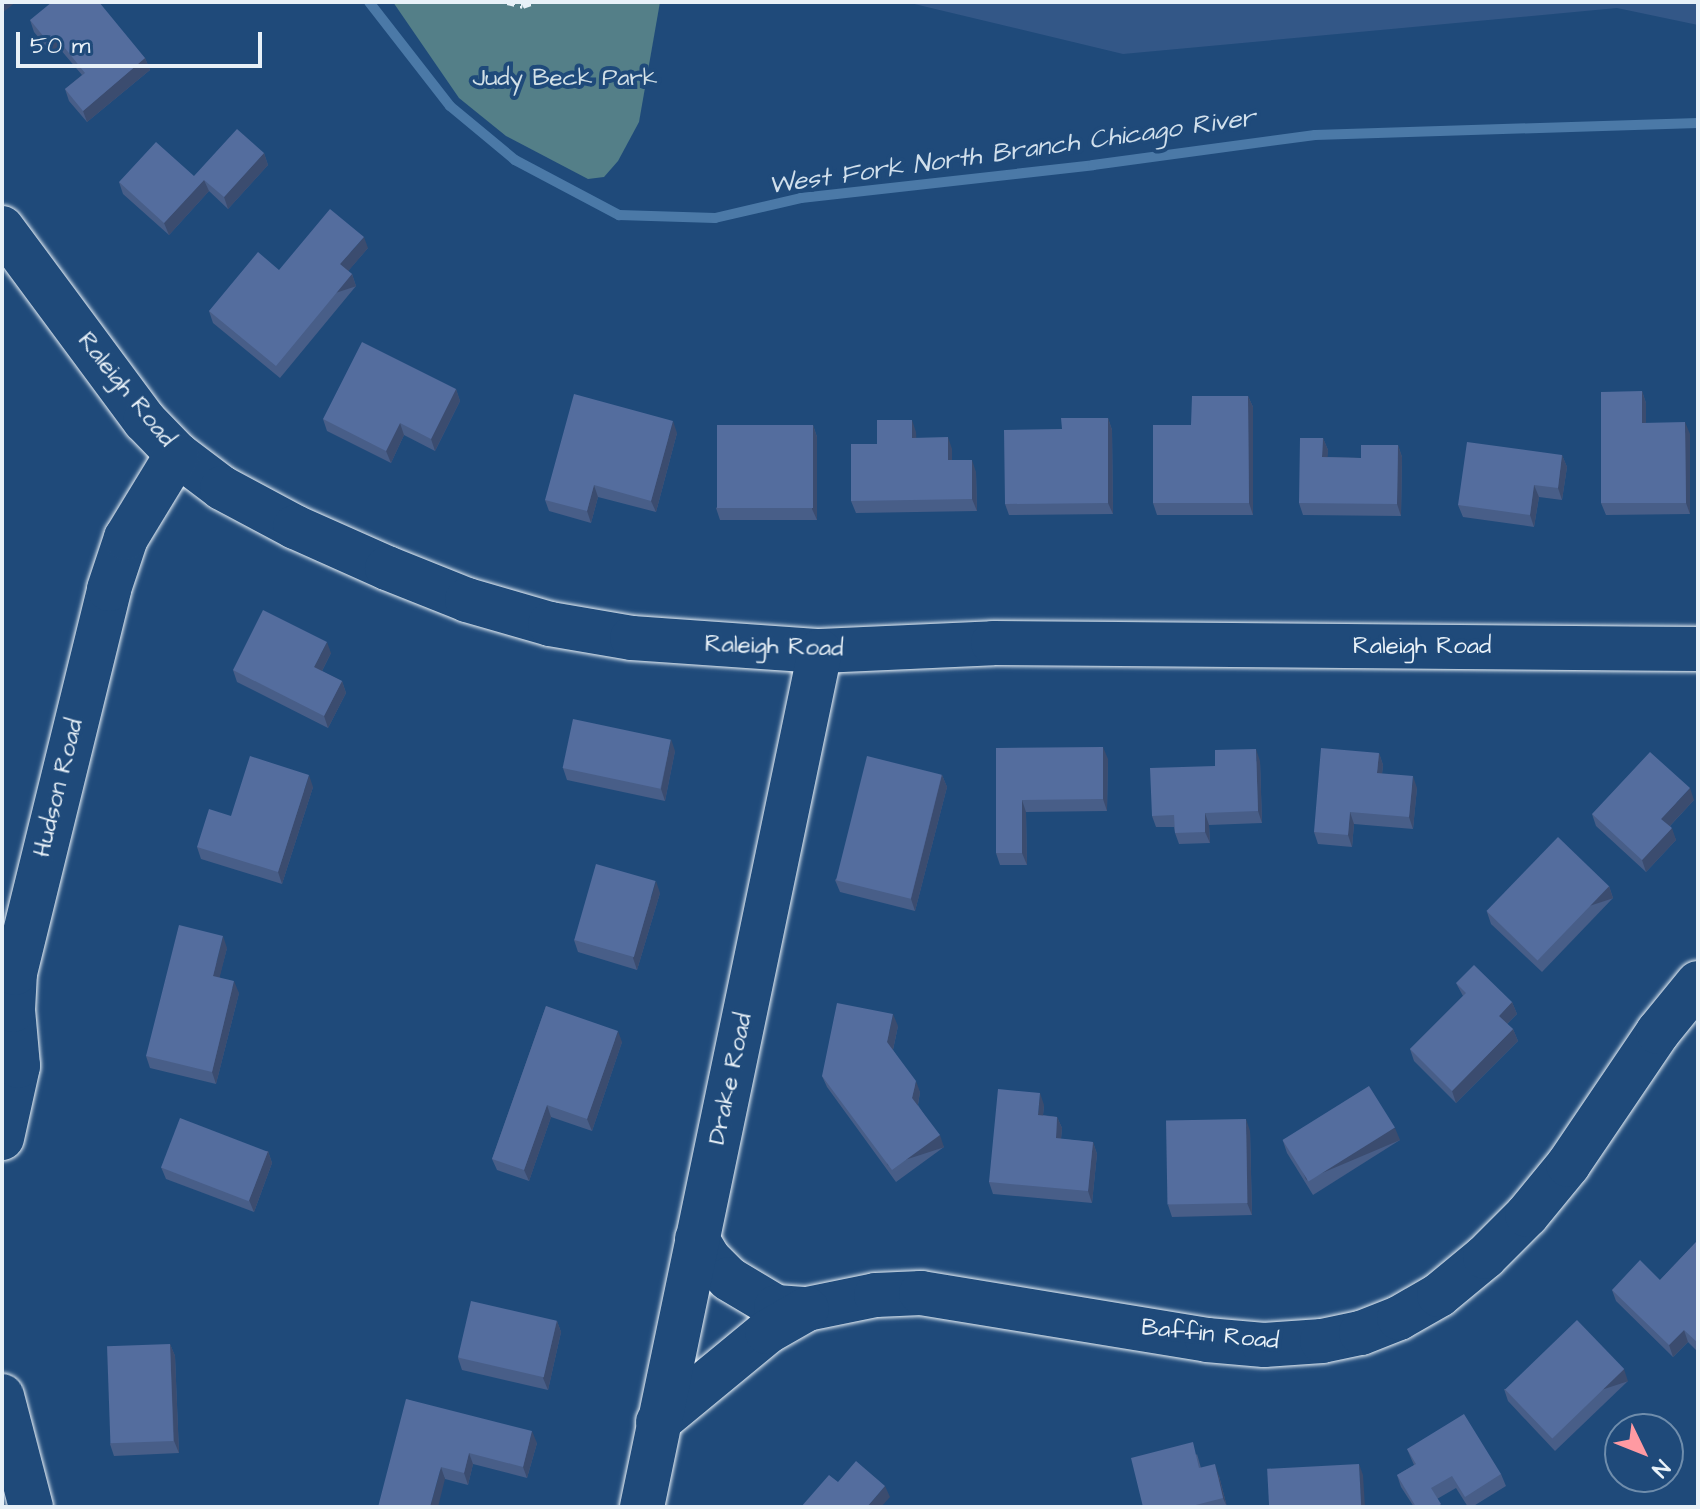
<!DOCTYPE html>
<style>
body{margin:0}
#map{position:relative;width:1700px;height:1509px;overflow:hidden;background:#1f4a7a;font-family:"Architects Daughter",sans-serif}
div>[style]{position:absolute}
.built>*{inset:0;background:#335787}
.green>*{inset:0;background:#547f88}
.stream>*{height:10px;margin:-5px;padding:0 5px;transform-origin:5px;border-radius:5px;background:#4b79a7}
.path>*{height:5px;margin-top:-2.5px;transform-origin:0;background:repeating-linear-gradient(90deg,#e8f1f8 0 8px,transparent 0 14px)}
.roads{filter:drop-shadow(0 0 2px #e8f1f8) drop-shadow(0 0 2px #e8f1f8)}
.minor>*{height:44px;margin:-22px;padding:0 22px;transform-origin:22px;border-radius:22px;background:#1f4a7a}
.wall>*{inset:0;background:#485e88}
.shaded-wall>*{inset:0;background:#3b4c6f;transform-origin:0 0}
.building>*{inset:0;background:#546d9e;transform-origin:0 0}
span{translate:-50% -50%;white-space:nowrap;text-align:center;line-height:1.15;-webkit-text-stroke:8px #1f4a7a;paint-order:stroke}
.park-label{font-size:24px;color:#d2e0e7}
.street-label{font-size:24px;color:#e8f1f8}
.water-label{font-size:26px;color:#d0dfec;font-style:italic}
.frame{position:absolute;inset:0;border:4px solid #e8f1f8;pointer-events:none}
.north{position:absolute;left:1604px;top:1413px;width:80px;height:80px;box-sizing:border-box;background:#1f4a7a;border:2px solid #6f8dac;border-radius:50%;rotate:133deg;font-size:22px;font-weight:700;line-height:32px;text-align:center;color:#e8f1f8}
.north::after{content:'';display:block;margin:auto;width:28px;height:36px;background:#ff9aa2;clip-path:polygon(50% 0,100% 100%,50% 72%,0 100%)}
.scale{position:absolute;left:16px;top:32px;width:246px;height:36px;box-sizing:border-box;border:4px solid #e8f1f8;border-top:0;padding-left:10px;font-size:24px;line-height:28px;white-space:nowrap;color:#e8f1f8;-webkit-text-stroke:6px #1f4a7a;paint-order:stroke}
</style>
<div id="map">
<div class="built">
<i style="clip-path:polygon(906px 2px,1698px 2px,1698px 25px,1617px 8px,1123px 54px)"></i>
</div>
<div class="green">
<i style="clip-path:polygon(393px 2px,660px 2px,639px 122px,618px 161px,604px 177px,588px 179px,506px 136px,459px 98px)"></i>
</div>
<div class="stream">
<i style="left:369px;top:2px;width:132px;rotate:52.1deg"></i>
<i style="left:450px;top:106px;width:85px;rotate:39.7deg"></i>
<i style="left:515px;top:160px;width:118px;rotate:27.9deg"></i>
<i style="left:619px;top:215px;width:96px;rotate:1.8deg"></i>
<i style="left:715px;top:218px;width:88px;rotate:-13.1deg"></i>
<i style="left:801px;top:198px;width:294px;rotate:-6.4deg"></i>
<i style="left:1093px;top:165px;width:224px;rotate:-7.7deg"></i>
<i style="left:1315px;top:135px;width:383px;rotate:-1.8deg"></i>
</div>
<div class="path">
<i style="left:507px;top:2px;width:16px;rotate:14deg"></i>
<i style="left:523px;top:6px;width:12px;rotate:-20deg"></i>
</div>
<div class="roads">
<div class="minor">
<i style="left:2px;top:228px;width:240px;rotate:53.5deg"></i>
<i style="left:145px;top:421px;width:46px;rotate:45.9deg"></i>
<i style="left:177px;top:454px;width:56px;rotate:37.1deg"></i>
<i style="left:222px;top:488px;width:83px;rotate:28.1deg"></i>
<i style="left:295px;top:527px;width:101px;rotate:24deg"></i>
<i style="left:387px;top:568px;width:86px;rotate:21.8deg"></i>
<i style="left:467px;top:600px;width:86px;rotate:16.1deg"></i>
<i style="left:550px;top:624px;width:83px;rotate:9.7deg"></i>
<i style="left:632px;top:638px;width:188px;rotate:4deg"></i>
<i style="left:820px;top:651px;width:173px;rotate:-2.6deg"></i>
<i style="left:993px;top:643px;width:705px;rotate:0.49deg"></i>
<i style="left:2px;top:1138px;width:74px;rotate:-77.5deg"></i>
<i style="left:18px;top:1066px;width:56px;rotate:-95.1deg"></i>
<i style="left:13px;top:1010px;width:37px;rotate:-87deg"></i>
<i style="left:15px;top:973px;width:395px;rotate:-76.2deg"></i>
<i style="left:109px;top:589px;width:54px;rotate:-71.6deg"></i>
<i style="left:126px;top:538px;width:98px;rotate:-58.7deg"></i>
<i style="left:697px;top:1239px;width:23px;rotate:59deg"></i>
<i style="left:709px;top:1259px;width:28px;rotate:45deg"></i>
<i style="left:729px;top:1279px;width:55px;rotate:30.8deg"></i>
<i style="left:776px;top:1307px;width:31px;rotate:4deg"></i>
<i style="left:807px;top:1309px;width:70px;rotate:-11.5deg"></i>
<i style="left:876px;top:1295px;width:45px;rotate:-2.5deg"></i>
<i style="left:921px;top:1293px;width:290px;rotate:9.3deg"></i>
<i style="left:1207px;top:1340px;width:57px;rotate:5deg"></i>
<i style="left:1264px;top:1345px;width:58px;rotate:-3.9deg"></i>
<i style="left:1322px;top:1341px;width:40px;rotate:-12deg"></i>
<i style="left:1361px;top:1333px;width:41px;rotate:-21.5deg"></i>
<i style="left:1399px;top:1318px;width:46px;rotate:-29.9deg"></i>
<i style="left:1439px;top:1295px;width:60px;rotate:-39.6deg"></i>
<i style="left:1485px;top:1257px;width:59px;rotate:-45deg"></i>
<i style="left:1527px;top:1215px;width:65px;rotate:-50.6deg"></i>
<i style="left:1568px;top:1165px;width:161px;rotate:-55.9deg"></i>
<i style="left:1658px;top:1032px;width:63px;rotate:-50.8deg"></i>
<i style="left:2px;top:1396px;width:115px;rotate:75.4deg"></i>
<i style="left:658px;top:1422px;width:141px;rotate:-39.5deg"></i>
<i style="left:767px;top:1332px;width:46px;rotate:-29.9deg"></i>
<i style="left:642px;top:1507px;width:874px;rotate:-78.25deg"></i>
</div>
</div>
<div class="wall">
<i style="clip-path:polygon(30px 20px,145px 58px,150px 70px,87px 122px,69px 101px,65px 89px,82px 75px,60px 49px,53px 55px,34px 32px)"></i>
<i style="clip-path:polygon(264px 153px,268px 165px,228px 209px,209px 191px,169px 235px,123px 194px,119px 182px,194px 176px)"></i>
<i style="clip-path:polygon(368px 248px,348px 271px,352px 274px,356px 286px,280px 378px,213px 323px,209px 311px,279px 270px)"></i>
<i style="clip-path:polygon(456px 389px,460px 401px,435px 451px,404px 435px,391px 463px,327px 431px,323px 419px)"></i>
<i style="clip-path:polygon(1642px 391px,1646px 403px,1646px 423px,1690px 434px,1690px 514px,1606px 515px,1601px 503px)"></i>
<i style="clip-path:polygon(1248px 396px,1253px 407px,1253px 515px,1157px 515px,1153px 503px,1191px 425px)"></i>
<i style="clip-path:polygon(1108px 418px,1112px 430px,1113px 514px,1009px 515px,1005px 504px,1062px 429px)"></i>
<i style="clip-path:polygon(813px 425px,817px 437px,817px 520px,720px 520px,716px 508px)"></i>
<i style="clip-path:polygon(916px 432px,916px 438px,952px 449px,952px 460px,976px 472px,977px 511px,856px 513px,851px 501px,877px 444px)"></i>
<i style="clip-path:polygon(677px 433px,656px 512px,598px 497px,591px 523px,549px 511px,545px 500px)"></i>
<i style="clip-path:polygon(1323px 438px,1328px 450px,1327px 457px,1361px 458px,1398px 445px,1402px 457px,1401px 516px,1303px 515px,1299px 503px)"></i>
<i style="clip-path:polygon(1562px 455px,1567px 467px,1562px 500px,1539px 497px,1534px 527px,1463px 517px,1458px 505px)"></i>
<i style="clip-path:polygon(331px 653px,322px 671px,342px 681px,346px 693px,328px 728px,237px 682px,233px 670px)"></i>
<i style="clip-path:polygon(996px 748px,1108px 759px,1107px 811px,1026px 812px,1027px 865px,1000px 865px,996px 853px)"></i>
<i style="clip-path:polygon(675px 751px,665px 801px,567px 780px,563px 768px)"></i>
<i style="clip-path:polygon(1379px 753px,1383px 765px,1382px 774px,1417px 788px,1413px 829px,1354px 824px,1352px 847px,1318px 844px,1314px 832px)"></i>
<i style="clip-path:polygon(1260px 761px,1262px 823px,1209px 825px,1210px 843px,1179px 844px,1175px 833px,1174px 827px,1156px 827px,1152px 816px,1215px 766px)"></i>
<i style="clip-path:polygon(942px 775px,947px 787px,915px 911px,840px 892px,835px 880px)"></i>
<i style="clip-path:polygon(313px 787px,282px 884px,201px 859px,197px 847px,231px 816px)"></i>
<i style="clip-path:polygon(1694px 800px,1670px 826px,1676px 840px,1646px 872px,1596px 826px,1592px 814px)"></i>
<i style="clip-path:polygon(1609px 886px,1613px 898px,1542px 972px,1491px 924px,1487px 912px)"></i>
<i style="clip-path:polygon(660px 893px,637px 970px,578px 952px,574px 940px)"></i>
<i style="clip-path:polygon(227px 948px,219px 978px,239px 993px,216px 1084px,150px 1068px,146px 1056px)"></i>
<i style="clip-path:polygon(1456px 983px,1512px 1002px,1517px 1014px,1507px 1024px,1513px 1029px,1518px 1041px,1456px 1103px,1414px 1061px,1410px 1049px,1463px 996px)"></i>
<i style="clip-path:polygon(546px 1006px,622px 1042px,592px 1131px,551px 1117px,529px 1181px,497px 1170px,492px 1159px)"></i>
<i style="clip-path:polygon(898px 1026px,893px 1050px,920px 1092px,918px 1105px,944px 1147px,896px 1182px,827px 1087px,822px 1076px)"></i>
<i style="clip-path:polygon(1044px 1105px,1043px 1115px,1057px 1117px,1062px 1128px,1061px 1139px,1093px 1142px,1097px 1154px,1092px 1203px,993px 1194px,989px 1182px)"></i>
<i style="clip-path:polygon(1250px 1131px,1252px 1215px,1172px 1217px,1168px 1205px)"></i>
<i style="clip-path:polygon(1400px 1140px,1313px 1195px,1287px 1153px,1283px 1141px)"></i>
<i style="clip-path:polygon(268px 1151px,272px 1163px,254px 1212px,166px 1179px,161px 1167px)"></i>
<i style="clip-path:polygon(1698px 1240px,1698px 1352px,1688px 1342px,1673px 1357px,1616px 1301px,1612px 1290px,1660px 1280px)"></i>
<i style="clip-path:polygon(557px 1321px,561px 1332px,548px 1390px,462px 1370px,458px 1358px)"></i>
<i style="clip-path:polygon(170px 1344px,175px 1356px,179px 1453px,114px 1456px,110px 1444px)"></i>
<i style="clip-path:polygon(1628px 1381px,1555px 1451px,1508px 1401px,1504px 1389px)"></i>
<i style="clip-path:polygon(406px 1399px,537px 1443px,527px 1478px,473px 1464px,468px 1485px,445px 1479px)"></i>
<i style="clip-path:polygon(1407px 1449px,1501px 1474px,1506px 1486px,1472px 1507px,1468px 1507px,1456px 1488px,1437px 1499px,1442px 1507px,1414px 1507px,1401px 1487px,1397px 1475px,1414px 1465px)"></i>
<i style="clip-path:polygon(1197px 1454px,1201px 1468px,1219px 1476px,1227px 1507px,1143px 1507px)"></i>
</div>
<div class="shaded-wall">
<i style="clip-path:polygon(2px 2px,16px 2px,2px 13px)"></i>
<i style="clip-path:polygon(56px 37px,60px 49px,53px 55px,49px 43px)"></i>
<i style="clip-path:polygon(145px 58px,150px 70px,87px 122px,83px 111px)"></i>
<i style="clip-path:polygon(264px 153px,268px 165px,228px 209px,224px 197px)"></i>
<i style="clip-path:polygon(204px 180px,209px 191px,169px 235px,164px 223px)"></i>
<i style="clip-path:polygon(364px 237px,368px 248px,344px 276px,340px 264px)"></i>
<i style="left:352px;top:274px;width:13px;height:119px;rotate:72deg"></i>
<i style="clip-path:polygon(456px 389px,460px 401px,435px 451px,431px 439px)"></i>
<i style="clip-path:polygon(1642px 391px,1646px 403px,1646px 435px,1642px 423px)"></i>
<i style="clip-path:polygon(1248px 396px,1253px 407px,1253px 515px,1249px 503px)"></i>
<i style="clip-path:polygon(1108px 418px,1112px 430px,1113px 514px,1108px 503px)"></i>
<i style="clip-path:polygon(912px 420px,916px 432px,917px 450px,912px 438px)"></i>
<i style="clip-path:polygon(673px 421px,677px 433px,656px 512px,651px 501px)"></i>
<i style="clip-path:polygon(1685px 422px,1690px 434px,1690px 514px,1686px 503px)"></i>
<i style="clip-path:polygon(400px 423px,404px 435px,391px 463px,386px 451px)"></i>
<i style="clip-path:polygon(813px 425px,817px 437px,817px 520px,812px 509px)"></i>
<i style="clip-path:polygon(948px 437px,952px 449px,952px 472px,948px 460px)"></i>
<i style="clip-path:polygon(1323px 438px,1328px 450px,1327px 469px,1322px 457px)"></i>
<i style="clip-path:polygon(1398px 445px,1402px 457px,1401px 516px,1397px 504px)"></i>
<i style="clip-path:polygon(1562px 455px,1567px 467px,1562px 500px,1558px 488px)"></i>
<i style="clip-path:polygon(972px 460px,976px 472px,977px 511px,972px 499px)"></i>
<i style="clip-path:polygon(594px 485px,598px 497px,591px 523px,587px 511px)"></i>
<i style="clip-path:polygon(1534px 485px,1539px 497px,1534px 527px,1530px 515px)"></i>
<i style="clip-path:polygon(327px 642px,331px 653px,318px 679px,314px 667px)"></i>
<i style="clip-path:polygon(342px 681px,346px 693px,328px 728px,324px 716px)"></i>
<i style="clip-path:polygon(671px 739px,675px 751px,665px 801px,661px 789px)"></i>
<i style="clip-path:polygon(1103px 747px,1108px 759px,1107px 811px,1103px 799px)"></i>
<i style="clip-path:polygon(1256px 749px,1260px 761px,1262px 823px,1258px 811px)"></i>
<i style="clip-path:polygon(1379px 753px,1383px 765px,1381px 785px,1377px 773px)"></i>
<i style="clip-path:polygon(309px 775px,313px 787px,282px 884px,278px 872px)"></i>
<i style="clip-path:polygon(942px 775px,947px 787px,915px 911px,911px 899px)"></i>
<i style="clip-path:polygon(1413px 776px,1417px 788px,1413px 829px,1409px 817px)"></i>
<i style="clip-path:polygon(1690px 788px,1694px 800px,1666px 830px,1661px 819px)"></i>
<i style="clip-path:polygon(1022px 800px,1026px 812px,1027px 865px,1022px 853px)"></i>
<i style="clip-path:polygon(1350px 812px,1354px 824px,1352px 847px,1348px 835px)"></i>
<i style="clip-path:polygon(1205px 813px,1209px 825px,1210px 843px,1205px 832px)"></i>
<i style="clip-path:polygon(1672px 828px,1676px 840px,1646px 872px,1642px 860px)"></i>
<i style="clip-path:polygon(656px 881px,660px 893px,637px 970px,633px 958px)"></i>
<i style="left:1609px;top:886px;width:13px;height:103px;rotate:72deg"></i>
<i style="clip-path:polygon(223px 936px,227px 948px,217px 988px,213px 976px)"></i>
<i style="clip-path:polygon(234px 981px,239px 993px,216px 1084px,212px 1072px)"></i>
<i style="clip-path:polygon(1512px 1002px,1517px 1014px,1503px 1028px,1499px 1016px)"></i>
<i style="clip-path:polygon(893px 1014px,898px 1026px,892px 1054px,887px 1042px)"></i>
<i style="clip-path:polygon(1513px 1029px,1518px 1041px,1456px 1103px,1452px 1091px)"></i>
<i style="clip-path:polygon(618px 1031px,622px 1042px,592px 1131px,587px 1119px)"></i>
<i style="clip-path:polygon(916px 1081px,920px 1092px,917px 1110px,912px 1098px)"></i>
<i style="clip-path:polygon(1040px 1093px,1044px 1105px,1042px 1127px,1038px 1115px)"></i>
<i style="clip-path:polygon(547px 1105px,551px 1117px,529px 1181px,524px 1170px)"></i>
<i style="clip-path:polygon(1057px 1117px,1062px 1128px,1060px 1150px,1056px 1138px)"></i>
<i style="clip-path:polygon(1246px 1119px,1250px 1131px,1252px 1215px,1247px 1203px)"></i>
<i style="left:1395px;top:1128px;width:13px;height:102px;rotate:67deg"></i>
<i style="left:940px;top:1135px;width:13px;height:59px;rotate:72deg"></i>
<i style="clip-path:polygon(1093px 1142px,1097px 1154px,1092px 1203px,1088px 1191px)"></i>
<i style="clip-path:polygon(268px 1151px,272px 1163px,254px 1212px,249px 1200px)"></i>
<i style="clip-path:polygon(557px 1321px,561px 1332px,548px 1390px,543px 1378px)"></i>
<i style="clip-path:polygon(1684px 1330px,1688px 1342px,1673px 1357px,1669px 1345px)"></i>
<i style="clip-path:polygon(170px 1344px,175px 1356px,179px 1453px,174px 1441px)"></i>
<i style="left:1624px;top:1369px;width:13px;height:101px;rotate:72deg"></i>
<i style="clip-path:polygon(532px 1431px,537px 1443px,527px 1478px,523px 1467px)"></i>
<i style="clip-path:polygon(469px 1453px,473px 1464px,468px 1485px,464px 1473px)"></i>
<i style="clip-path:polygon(1215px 1464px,1219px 1476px,1227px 1507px,1223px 1498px)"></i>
<i style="clip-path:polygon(1359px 1464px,1363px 1475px,1365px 1507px,1361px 1507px)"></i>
<i style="clip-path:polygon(441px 1467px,445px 1479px,438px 1507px,430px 1507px)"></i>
<i style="clip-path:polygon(885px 1486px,890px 1497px,881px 1507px,867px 1507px)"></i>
</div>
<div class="building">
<i style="clip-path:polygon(52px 2px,99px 2px,145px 58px,83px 111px,65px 89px,85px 73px,56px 37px,49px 43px,30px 20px)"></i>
<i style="clip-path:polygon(237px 129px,264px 153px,224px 197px,204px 180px,164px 223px,119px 182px,156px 142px,194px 176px)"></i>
<i style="clip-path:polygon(330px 209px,364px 237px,340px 264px,352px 274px,276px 366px,209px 311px,258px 252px,279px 270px)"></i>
<i style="clip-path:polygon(362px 342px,456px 389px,431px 439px,400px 423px,386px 451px,323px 419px)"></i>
<i style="clip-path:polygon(1642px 391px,1642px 423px,1685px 422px,1686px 503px,1601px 503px,1601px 392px)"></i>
<i style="clip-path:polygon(574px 394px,673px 421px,651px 501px,594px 485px,587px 511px,545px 500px)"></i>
<i style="clip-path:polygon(1192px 396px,1248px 396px,1249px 503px,1153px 503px,1153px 425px,1191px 425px)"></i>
<i style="clip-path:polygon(1061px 418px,1108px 418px,1108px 503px,1005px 504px,1004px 430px,1062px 429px)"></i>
<i style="clip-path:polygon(877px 420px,912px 420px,912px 438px,948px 437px,948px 460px,972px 460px,972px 499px,851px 501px,851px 444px,877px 444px)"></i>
<i style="left:717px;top:425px;width:96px;height:83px"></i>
<i style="clip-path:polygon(1300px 438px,1323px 438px,1322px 457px,1361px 458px,1361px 445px,1398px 445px,1397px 504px,1299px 503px)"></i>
<i style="clip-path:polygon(1467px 442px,1562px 455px,1558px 488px,1534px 485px,1530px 515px,1458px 505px)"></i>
<i style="clip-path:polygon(263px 610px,327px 642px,314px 667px,342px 681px,324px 716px,233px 670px)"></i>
<i style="left:573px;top:719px;width:100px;height:50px;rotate:12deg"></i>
<i style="clip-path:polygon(1103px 747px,1103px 799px,1022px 800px,1022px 853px,996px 853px,996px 748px)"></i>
<i style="clip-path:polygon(1321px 748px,1379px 753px,1377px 773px,1413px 776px,1409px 817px,1350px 812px,1348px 835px,1314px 832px)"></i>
<i style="clip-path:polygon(1256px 749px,1258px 811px,1205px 813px,1205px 832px,1175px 833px,1174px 815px,1152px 816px,1150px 768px,1215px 766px,1215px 750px)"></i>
<i style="clip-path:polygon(1650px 752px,1690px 788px,1661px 819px,1672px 828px,1642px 860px,1592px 814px)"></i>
<i style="clip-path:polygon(250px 756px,309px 775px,278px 872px,197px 847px,209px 809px,231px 816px)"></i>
<i style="left:867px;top:756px;width:77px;height:128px;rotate:14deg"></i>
<i style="left:1558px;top:837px;width:71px;height:103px;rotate:44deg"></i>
<i style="left:596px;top:864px;width:62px;height:79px;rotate:16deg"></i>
<i style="clip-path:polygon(179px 925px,223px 936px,213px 976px,234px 981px,212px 1072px,146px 1056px)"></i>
<i style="clip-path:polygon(1474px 965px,1512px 1002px,1499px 1016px,1513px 1029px,1452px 1091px,1410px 1049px,1466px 993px,1456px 983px)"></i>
<i style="clip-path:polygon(837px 1003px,893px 1014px,887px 1042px,916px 1081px,912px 1098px,940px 1135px,892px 1170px,822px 1076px)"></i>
<i style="clip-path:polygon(546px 1006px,618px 1031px,587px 1119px,547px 1105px,524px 1170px,492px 1159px)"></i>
<i style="left:1369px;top:1086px;width:49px;height:102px;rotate:58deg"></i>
<i style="clip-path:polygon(998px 1089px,1040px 1093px,1038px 1115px,1057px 1117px,1056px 1138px,1093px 1142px,1088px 1191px,989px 1182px)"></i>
<i style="left:180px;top:1118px;width:94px;height:53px;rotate:21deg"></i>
<i style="left:1246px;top:1119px;width:84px;height:80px;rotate:89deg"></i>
<i style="clip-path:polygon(1698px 1240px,1698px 1343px,1684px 1330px,1669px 1345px,1612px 1290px,1640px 1260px,1660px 1280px)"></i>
<i style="left:471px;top:1301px;width:88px;height:58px;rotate:13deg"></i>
<i style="left:1577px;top:1320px;width:68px;height:100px;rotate:46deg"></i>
<i style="left:170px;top:1344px;width:97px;height:63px;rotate:88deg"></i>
<i style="clip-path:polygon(406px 1399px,532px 1431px,523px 1467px,469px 1453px,464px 1473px,441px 1467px,430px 1507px,378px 1507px)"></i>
<i style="clip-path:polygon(1464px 1414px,1501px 1474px,1465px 1497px,1452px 1476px,1431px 1488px,1441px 1504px,1436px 1507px,1416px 1507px,1397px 1475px,1416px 1464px,1407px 1449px)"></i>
<i style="clip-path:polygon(1193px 1442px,1199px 1468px,1215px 1464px,1223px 1498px,1188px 1507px,1143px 1507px,1131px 1458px)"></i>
<i style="clip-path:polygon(856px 1461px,885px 1486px,867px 1507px,801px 1507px,829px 1475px,838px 1482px)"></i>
<i style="left:1359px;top:1464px;width:43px;height:92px;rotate:87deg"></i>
</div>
<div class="park-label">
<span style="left:565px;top:79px">Judy Beck Park</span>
</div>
<div class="street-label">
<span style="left:126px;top:390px;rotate:51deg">Raleigh Road</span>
<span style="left:774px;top:647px;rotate:2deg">Raleigh Road</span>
<span style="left:1422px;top:647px">Raleigh Road</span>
<span style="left:59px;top:788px;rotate:-76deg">Hudson Road</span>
<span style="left:731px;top:1079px;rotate:-78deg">Drake Road</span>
<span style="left:1210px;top:1335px;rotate:6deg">Baffin Road</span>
</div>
<div class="water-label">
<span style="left:1012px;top:152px;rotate:-8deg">West Fork North Branch Chicago River</span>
</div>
<div class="frame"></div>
<div class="north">N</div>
<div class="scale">50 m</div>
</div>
